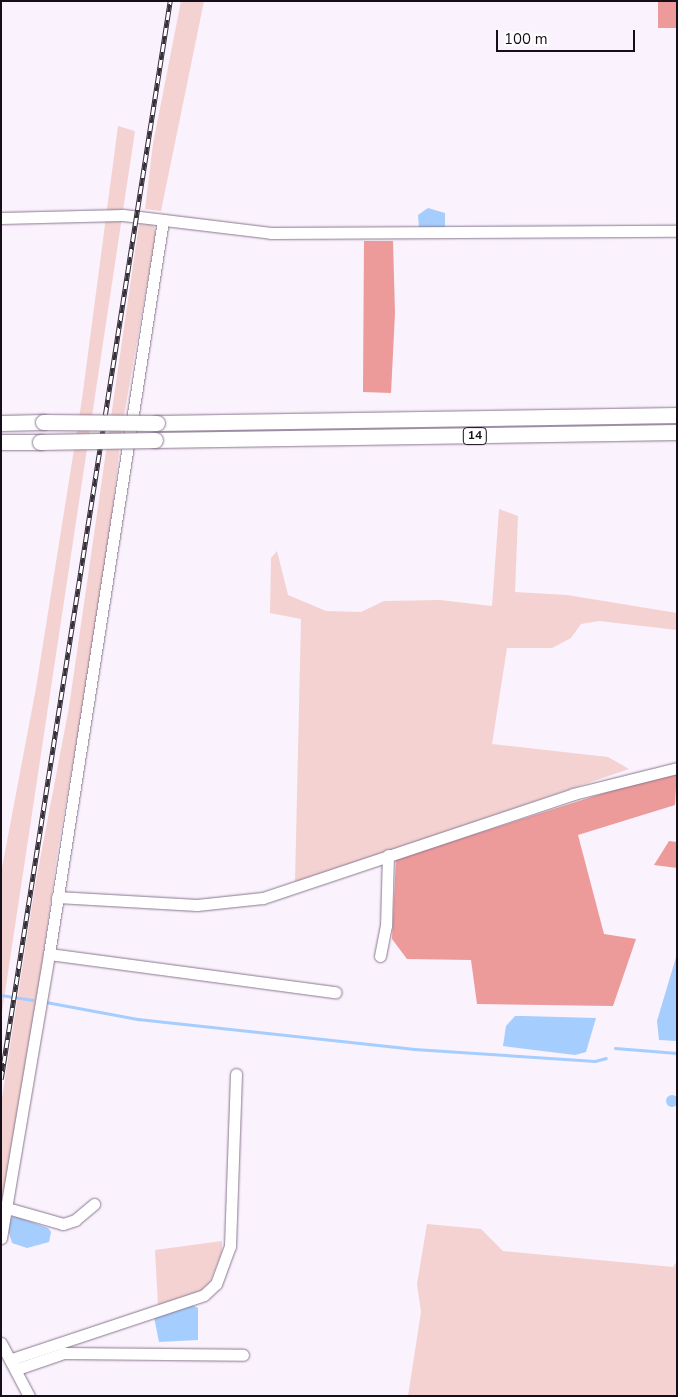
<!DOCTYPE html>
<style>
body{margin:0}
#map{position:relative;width:678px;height:1397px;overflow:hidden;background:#faf2fd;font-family:"Nunito Sans",sans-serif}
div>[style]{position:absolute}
.green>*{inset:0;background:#f4d2d1}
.forest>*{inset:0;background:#ed9a9a;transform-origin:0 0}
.water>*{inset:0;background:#a5cdfd}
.round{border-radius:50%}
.stream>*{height:2.5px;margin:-1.25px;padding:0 1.25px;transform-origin:1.25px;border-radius:1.25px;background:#a5cdfd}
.roads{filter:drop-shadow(0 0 1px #89778f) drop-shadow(0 0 1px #89778f)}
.minor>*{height:11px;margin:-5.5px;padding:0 5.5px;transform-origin:5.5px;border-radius:5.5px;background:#fff}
.major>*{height:15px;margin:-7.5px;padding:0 7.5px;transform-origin:7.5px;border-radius:7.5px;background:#fff}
.rail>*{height:4.5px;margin-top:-2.25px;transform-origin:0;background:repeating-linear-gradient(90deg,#fff 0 8px,#362f39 0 16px);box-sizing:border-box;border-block:1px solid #362f39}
.bridges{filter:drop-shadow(0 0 1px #89778f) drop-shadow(0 0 1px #89778f)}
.major-bridge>*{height:15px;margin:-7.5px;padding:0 7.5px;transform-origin:7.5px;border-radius:7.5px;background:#fff}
span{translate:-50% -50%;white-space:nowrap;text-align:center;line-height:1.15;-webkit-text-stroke:5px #fff;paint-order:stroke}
.shield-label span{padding:1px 4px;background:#fff;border:1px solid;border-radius:4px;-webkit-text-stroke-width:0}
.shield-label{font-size:12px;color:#160f19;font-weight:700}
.frame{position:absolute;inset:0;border:2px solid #160f19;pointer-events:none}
.scale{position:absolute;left:496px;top:30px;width:139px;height:22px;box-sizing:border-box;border:2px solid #160f19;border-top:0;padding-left:6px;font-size:15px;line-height:18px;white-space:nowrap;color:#160f19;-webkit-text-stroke:4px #fff;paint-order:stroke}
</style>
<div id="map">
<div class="green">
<i style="clip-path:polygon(181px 1px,204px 1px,161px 211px,145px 209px,153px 144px)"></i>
<i style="clip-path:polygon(118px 126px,135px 131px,1px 1019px,1px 873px,36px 688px,82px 399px)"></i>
<i style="clip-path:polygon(147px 222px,154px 226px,156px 233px,122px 427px,103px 592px,58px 848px,37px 1003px,1px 1220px,1px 1104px,35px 886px,69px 707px,139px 224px,146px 225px)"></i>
<i style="clip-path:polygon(499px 509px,518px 516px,515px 592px,567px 595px,677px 613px,677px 630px,599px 621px,581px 624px,571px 638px,552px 648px,507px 648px,492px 744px,608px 757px,629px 769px,295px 883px,301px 619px,270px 613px,271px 558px,277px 551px,288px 595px,326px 611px,361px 612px,384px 601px,440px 600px,492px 606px)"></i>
<i style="clip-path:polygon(427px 1224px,481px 1229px,503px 1251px,673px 1267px,677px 1261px,677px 1396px,408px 1396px,421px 1312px,417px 1284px)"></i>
<i style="clip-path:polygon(222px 1241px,222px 1252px,209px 1284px,200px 1291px,158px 1305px,155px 1250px)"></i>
</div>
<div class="forest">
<i style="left:658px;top:1px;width:19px;height:27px"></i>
<i style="clip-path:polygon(364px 241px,393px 241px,395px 313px,391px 393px,363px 392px)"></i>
<i style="clip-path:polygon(677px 770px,675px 805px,578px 835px,604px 934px,636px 939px,613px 1006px,477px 1004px,471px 960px,407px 959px,392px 939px,396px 859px)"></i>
<i style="clip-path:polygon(669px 841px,677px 842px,677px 868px,654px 865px)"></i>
</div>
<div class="water">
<i style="clip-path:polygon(428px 208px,445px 213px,445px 228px,419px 228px,418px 215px)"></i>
<i style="clip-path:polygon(677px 954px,677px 1041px,659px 1040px,657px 1021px)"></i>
<i style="clip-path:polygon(515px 1016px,523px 1016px,596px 1018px,586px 1052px,575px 1055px,503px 1046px,506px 1026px)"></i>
<i class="round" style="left:666px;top:1095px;width:12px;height:12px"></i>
<i style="clip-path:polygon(15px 1216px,48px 1228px,51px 1232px,49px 1242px,27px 1248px,12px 1243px,8px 1229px,11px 1218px)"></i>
<i style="clip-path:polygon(192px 1305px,198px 1308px,198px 1340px,159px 1342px,154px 1317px)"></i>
</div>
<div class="stream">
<i style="left:1px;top:995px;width:32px;rotate:9deg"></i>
<i style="left:46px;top:1002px;width:94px;rotate:10.5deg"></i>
<i style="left:138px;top:1019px;width:278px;rotate:6.2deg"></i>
<i style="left:414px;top:1049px;width:181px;rotate:3.8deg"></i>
<i style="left:595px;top:1061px;width:11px;rotate:-15deg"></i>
<i style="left:615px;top:1048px;width:62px;rotate:4.6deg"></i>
</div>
<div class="roads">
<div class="minor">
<i style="left:1px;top:218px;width:122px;rotate:-1.4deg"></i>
<i style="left:123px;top:215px;width:149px;rotate:6.9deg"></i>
<i style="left:271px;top:233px;width:406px;rotate:-0.3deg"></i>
<i style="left:57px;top:897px;width:140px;rotate:3.3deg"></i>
<i style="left:197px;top:905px;width:66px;rotate:-6.1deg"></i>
<i style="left:263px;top:898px;width:327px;rotate:-18.5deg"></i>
<i style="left:573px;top:794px;width:107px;rotate:-14deg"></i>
<i style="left:49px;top:954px;width:289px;rotate:7.6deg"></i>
<i style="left:380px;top:956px;width:31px;rotate:-79deg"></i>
<i style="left:386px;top:926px;width:71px;rotate:-88.4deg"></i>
<i style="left:7px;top:1208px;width:58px;rotate:15.9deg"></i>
<i style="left:63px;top:1224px;width:13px;rotate:-18deg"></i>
<i style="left:75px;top:1220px;width:25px;rotate:-40deg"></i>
<i style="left:1px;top:1238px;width:288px;rotate:-80.4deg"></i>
<i style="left:49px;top:954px;width:743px;rotate:-81.17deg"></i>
<i style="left:1px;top:1343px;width:60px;rotate:62.2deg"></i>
<i style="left:12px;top:1359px;width:202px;rotate:-18.4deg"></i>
<i style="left:204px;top:1295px;width:16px;rotate:-43deg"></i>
<i style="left:216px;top:1284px;width:40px;rotate:-69.8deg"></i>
<i style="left:230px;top:1246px;width:172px;rotate:-88deg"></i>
<i style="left:17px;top:1369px;width:50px;rotate:-18.8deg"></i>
<i style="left:64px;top:1353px;width:179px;rotate:0.6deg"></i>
</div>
<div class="major">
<i style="left:1px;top:423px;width:42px;rotate:-1.4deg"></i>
<i style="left:157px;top:423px;width:520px;rotate:-0.88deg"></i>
<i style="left:155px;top:440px;width:522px;rotate:-0.88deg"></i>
<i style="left:1px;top:442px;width:39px"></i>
</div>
</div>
<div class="rail">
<i style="left:1px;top:1079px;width:1091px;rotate:-81.09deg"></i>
</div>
<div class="bridges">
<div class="major-bridge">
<i style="left:43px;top:422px;width:114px;rotate:0.5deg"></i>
<i style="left:40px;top:442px;width:115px;rotate:-1deg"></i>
</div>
</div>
<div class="shield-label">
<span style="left:475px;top:436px">14</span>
</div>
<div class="frame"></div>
<div class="scale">100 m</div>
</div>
